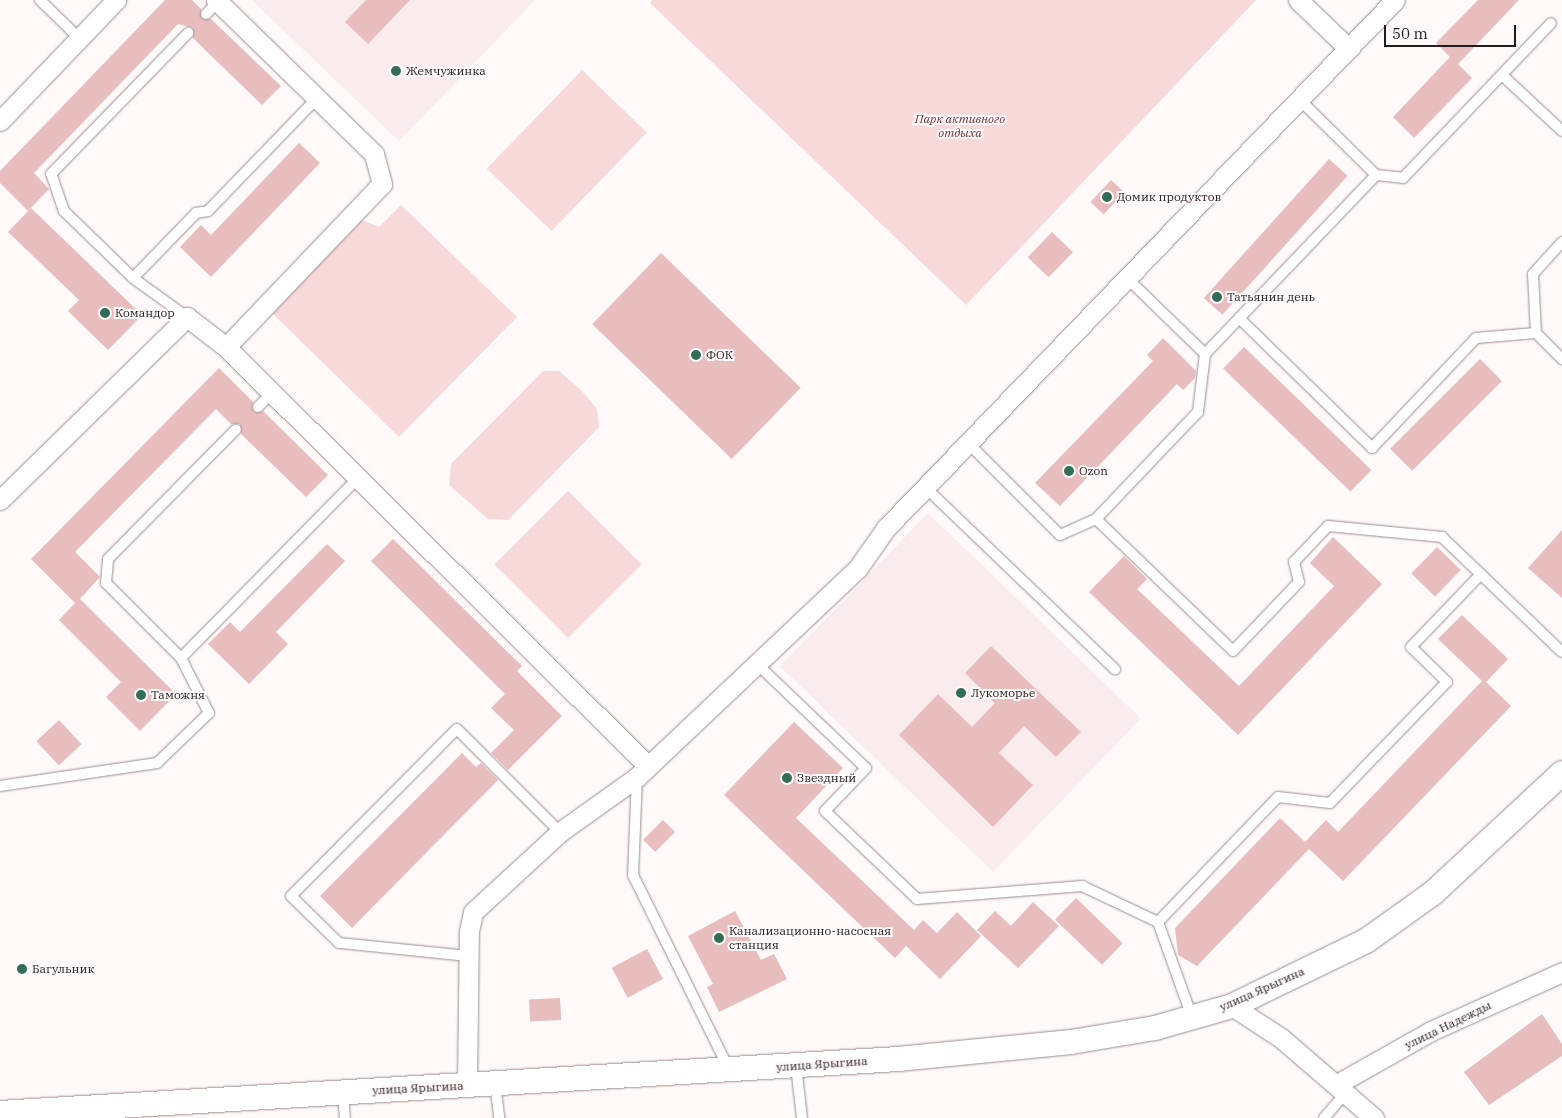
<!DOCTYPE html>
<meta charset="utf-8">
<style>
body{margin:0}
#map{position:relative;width:1562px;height:1118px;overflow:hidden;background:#fff9f9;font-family:"IBM Plex Serif",serif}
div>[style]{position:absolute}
.built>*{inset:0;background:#faebec;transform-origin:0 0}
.green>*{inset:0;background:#f8d9d9;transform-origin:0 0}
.building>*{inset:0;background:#e7bdbe;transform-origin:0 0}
.roads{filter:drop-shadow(0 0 1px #9a8d8d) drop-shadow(0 0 1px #9a8d8d)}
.service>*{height:10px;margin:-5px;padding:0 5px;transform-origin:5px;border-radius:5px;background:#fff}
.minor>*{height:19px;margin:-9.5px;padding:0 9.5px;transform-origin:9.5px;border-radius:9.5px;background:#fff}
.tertiary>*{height:24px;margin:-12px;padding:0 12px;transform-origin:12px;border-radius:12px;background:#fff}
.dots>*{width:14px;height:14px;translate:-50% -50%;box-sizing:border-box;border:2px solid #fff9f9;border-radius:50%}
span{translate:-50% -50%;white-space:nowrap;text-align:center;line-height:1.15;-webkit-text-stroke:4px #fff9f9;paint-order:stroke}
.poi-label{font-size:12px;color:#221c1c}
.left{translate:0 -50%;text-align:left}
.park-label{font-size:12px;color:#6b3337;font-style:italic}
.street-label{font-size:12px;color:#221c1c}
.scale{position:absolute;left:1384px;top:25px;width:132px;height:22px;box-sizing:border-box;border:2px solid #221c1c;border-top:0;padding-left:6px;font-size:15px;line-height:18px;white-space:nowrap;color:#221c1c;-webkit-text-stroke:4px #fff9f9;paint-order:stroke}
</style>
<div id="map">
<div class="built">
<i style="clip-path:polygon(252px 0,535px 0,399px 141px)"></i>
<i style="left:928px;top:513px;width:296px;height:213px;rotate:44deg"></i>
</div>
<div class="green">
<i style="clip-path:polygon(652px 0,1256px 0,966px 305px,650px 3px)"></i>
<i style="left:582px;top:70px;width:90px;height:137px;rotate:44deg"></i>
<i style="clip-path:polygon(401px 205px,517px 317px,399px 437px,272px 313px,362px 220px,379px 227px)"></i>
<i style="clip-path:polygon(543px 371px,559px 371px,581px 390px,597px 409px,599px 427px,508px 520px,488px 519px,449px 485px,451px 464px)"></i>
<i style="left:568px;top:491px;width:104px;height:104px;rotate:45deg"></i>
</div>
<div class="building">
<i style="clip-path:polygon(165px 0,192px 0,201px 9px,202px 19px,211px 19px,281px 86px,262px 105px,193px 38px,193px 28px,178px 24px,34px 173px,49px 189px,28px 211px,0 183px,0 171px)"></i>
<i style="clip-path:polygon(366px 0,410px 0,368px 44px,345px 22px)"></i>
<i style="clip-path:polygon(1478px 0,1519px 0,1458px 64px,1472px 78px,1414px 138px,1393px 117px,1450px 57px,1453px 60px,1436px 43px)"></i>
<i style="clip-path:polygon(299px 143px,320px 163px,211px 277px,180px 247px,201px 225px,211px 235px)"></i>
<i style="left:1329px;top:159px;width:25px;height:187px;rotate:42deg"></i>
<i style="left:1111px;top:180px;width:18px;height:30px;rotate:43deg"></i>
<i style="clip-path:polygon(31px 208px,142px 315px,108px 350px,68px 311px,79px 300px,8px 232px)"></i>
<i style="left:1052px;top:232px;width:29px;height:35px;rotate:44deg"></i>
<i style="left:661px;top:253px;width:194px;height:99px;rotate:44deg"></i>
<i style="clip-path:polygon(1163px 338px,1196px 371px,1195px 378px,1183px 390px,1177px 384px,1060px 506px,1035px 483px,1153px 361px,1147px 355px)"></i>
<i style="left:1244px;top:347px;width:177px;height:30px;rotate:44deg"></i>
<i style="left:1480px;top:359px;width:31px;height:127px;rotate:45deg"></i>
<i style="clip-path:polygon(219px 368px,253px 402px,254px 412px,263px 411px,328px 475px,306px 497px,241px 434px,240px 424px,231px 424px,216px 409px,75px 552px,100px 577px,80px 599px,176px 694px,140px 731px,106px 697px,121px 682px,59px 620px,75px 603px,31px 559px)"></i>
<i style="clip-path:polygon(1562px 530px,1562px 598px,1528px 568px)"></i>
<i style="clip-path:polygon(1333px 537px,1382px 584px,1238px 735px,1089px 592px,1124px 556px,1147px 579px,1137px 589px,1239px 686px,1334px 586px,1310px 563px)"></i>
<i style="clip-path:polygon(393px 539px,522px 666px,517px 671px,562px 716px,508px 770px,491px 753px,514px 730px,491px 708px,505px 694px,371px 561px)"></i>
<i style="clip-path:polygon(327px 544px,345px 561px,276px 632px,288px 644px,249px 684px,208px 644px,230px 622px,240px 632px)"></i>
<i style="left:1437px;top:547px;width:33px;height:37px;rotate:44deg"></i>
<i style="clip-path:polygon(1462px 615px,1508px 659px,1486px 682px,1511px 706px,1343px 881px,1309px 849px,1197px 966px,1178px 955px,1175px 928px,1280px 818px,1305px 842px,1326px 820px,1338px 832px,1482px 681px,1438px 639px)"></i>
<i style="clip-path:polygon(991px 646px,1081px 732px,1056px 757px,1024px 726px,999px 753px,1033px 785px,993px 827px,899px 735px,938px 694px,972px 727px,995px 703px,965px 673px)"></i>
<i style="left:59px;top:720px;width:33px;height:31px;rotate:47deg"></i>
<i style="clip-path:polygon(794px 722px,843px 768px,796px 818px,914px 930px,923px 920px,937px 933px,957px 912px,981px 936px,940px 979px,906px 946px,895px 958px,724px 795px)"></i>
<i style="clip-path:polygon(462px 753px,476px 767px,481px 763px,498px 780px,352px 928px,320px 896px)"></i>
<i style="left:663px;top:820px;width:17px;height:28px;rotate:45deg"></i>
<i style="left:1076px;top:898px;width:65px;height:30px;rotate:44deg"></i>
<i style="clip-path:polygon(1033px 902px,1059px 926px,1018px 968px,977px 930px,995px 911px,1011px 926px)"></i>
<i style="clip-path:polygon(735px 911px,761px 960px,774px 954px,787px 979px,719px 1012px,707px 987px,713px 984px,688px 936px)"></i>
<i style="left:647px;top:949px;width:34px;height:40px;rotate:62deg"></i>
<i style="left:560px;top:998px;width:22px;height:31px;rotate:87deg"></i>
<i style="clip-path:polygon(1542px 1014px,1562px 1044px,1562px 1056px,1489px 1105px,1464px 1072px)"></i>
</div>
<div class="roads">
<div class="service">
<i style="left:40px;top:0;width:54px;rotate:44.3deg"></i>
<i style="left:206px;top:14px;width:17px;rotate:-45deg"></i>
<i style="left:1502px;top:75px;width:82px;rotate:43deg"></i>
<i style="left:1376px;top:175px;width:27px;rotate:6deg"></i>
<i style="left:1403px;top:178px;width:214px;rotate:-46.3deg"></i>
<i style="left:1562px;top:242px;width:43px;rotate:132.2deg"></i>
<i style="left:1533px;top:274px;width:59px;rotate:87.1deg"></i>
<i style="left:1536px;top:333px;width:37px;rotate:45deg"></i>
<i style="left:133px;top:278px;width:91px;rotate:-45.9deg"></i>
<i style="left:196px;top:213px;width:12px;rotate:-9deg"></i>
<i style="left:208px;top:211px;width:157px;rotate:-46deg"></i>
<i style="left:1129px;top:280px;width:106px;rotate:44.2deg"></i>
<i style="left:187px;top:317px;width:67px;rotate:-144.2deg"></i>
<i style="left:133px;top:278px;width:96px;rotate:-135.8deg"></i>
<i style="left:64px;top:211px;width:39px;rotate:-109deg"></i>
<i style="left:51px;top:174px;width:197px;rotate:-45.8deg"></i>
<i style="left:1239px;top:318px;width:186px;rotate:44.3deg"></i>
<i style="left:1372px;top:448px;width:151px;rotate:-46.6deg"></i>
<i style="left:1476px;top:338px;width:60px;rotate:-4.8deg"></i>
<i style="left:258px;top:407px;width:20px;rotate:-45deg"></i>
<i style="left:969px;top:444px;width:129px;rotate:45deg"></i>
<i style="left:1060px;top:535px;width:39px;rotate:-24deg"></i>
<i style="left:1096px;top:519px;width:148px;rotate:-46.4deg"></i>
<i style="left:1198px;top:412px;width:58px;rotate:-83.1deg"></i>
<i style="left:1205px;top:354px;width:248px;rotate:-46.3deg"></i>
<i style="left:1376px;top:175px;width:108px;rotate:-135.4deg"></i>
<i style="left:926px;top:488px;width:262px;rotate:43.8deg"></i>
<i style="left:1096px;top:519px;width:190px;rotate:43.9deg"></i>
<i style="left:1233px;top:651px;width:95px;rotate:-46.3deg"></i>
<i style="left:1299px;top:582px;width:21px;rotate:-104deg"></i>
<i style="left:1294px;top:562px;width:50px;rotate:-46.6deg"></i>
<i style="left:1328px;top:526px;width:115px;rotate:5.5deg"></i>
<i style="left:1442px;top:537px;width:166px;rotate:43.8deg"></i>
<i style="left:181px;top:658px;width:106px;rotate:-135deg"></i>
<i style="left:106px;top:583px;width:24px;rotate:-85deg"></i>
<i style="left:108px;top:559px;width:182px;rotate:-45.4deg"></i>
<i style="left:756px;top:663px;width:152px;rotate:43.7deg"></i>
<i style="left:866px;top:768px;width:59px;rotate:133.6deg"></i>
<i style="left:825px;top:811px;width:127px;rotate:43.7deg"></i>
<i style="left:917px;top:899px;width:166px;rotate:-4.5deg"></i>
<i style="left:1082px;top:886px;width:84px;rotate:25.3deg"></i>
<i style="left:637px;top:777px;width:98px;rotate:92.3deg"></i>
<i style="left:633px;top:875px;width:216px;rotate:63.7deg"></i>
<i style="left:0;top:786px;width:159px;rotate:-8.3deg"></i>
<i style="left:157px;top:763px;width:72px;rotate:-43.9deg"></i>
<i style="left:209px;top:713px;width:62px;rotate:-117deg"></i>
<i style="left:181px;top:658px;width:252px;rotate:-45.5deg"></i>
<i style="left:468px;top:956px;width:130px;rotate:-174.2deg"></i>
<i style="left:339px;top:943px;width:67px;rotate:-135.6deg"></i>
<i style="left:291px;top:896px;width:235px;rotate:-45.2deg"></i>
<i style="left:457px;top:729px;width:146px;rotate:45deg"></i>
<i style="left:1192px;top:1017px;width:101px;rotate:-109.7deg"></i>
<i style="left:1158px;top:922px;width:173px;rotate:-46.2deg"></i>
<i style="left:1278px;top:797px;width:52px;rotate:6.6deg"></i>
<i style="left:1330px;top:803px;width:168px;rotate:-46deg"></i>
<i style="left:1447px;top:682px;width:50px;rotate:-135.8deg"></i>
<i style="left:1411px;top:647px;width:101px;rotate:-46.2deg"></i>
<i style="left:796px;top:1066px;width:52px;rotate:83.4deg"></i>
<i style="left:495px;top:1083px;width:35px;rotate:83deg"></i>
<i style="left:343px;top:1092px;width:26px;rotate:86deg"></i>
<i style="left:1324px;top:1118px;width:33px;rotate:-49deg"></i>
</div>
<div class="minor">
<i style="left:1298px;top:0;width:68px;rotate:43.8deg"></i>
<i style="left:0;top:121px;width:168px;rotate:-46.2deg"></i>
<i style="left:226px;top:347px;width:595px;rotate:44.8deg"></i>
<i style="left:0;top:500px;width:262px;rotate:-44.4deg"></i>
<i style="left:187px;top:317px;width:49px;rotate:37.6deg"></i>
<i style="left:226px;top:347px;width:226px;rotate:-46.3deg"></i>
<i style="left:382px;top:184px;width:31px;rotate:-105deg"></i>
<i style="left:374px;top:154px;width:221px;rotate:-135.7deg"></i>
<i style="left:1232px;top:1006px;width:59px;rotate:33.1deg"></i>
<i style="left:1281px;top:1038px;width:123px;rotate:40.7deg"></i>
<i style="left:1337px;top:1084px;width:108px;rotate:-29.4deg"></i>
<i style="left:1431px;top:1031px;width:144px;rotate:-24.2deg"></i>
<i style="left:467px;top:1085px;width:154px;rotate:-89.3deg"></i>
<i style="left:469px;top:931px;width:19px;rotate:-78deg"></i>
<i style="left:473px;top:912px;width:118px;rotate:-42.6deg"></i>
<i style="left:560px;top:832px;width:95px;rotate:-35.5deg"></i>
<i style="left:637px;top:777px;width:304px;rotate:-43.4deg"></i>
<i style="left:858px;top:568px;width:49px;rotate:-55deg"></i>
<i style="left:886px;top:528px;width:733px;rotate:-46.05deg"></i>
</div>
<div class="tertiary">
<i style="left:0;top:1113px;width:900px;rotate:-3.44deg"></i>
<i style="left:898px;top:1059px;width:174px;rotate:-5.6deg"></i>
<i style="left:1071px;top:1042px;width:85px;rotate:-9.5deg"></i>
<i style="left:1155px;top:1028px;width:80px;rotate:-15.9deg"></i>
<i style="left:1232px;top:1006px;width:149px;rotate:-25.9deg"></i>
<i style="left:1366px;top:941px;width:82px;rotate:-35.6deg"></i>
<i style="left:1433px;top:893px;width:176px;rotate:-42.9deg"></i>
</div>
</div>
<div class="dots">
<i style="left:396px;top:71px;background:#326d57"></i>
<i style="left:1107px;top:197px;background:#326d57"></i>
<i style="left:1217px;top:297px;background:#326d57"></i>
<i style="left:105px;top:313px;background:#326d57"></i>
<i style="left:696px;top:355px;background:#326d57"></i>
<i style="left:1069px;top:471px;background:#326d57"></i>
<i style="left:961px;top:693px;background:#326d57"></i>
<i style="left:141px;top:695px;background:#326d57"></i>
<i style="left:787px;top:778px;background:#326d57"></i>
<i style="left:719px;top:938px;background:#326d57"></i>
<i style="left:22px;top:969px;background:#326d57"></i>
</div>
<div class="poi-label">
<span class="left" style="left:406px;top:71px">Жемчужинка</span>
<span class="left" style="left:1117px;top:197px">Домик продуктов</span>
<span class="left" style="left:1227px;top:297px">Татьянин день</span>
<span class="left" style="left:115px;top:313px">Командор</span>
<span class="left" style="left:706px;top:355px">ФОК</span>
<span class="left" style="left:1079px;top:471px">Ozon</span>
<span class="left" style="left:971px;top:693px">Лукоморье</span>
<span class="left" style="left:151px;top:695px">Таможня</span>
<span class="left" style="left:797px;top:778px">Звездный</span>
<span class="left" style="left:729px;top:938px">Канализационно-насосная<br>станция</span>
<span class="left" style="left:32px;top:969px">Багульник</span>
</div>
<div class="park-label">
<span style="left:960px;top:126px">Парк активного<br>отдыха</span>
</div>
<div class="street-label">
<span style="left:1262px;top:989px;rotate:-24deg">улица Ярыгина</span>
<span style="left:1448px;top:1025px;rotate:-26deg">улица Надежды</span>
<span style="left:822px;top:1064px;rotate:-4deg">улица Ярыгина</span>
<span style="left:418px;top:1088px;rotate:-3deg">улица Ярыгина</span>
</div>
<div class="scale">50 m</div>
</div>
